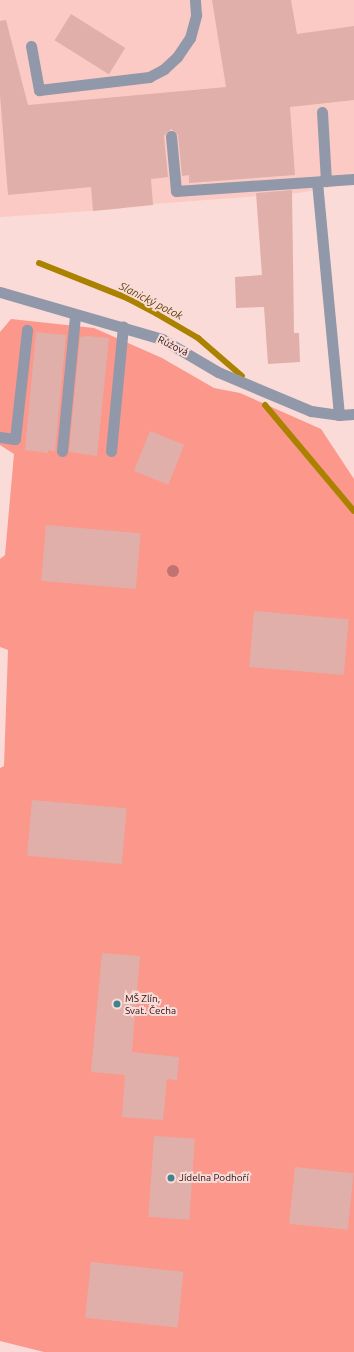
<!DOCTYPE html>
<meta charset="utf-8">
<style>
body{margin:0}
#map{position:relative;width:354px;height:1352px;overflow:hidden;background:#fbdbd7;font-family:Ubuntu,sans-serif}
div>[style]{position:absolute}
.built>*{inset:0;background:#fbcac4}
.green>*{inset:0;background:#fc978c}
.stream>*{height:6px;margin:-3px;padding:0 3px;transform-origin:3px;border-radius:3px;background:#ab8200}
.building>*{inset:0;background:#e1afa9;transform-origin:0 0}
.service>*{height:11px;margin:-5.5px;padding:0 5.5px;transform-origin:5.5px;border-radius:5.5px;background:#9098a9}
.minor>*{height:11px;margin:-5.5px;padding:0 5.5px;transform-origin:5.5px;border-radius:5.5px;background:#9098a9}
.trees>*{width:12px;height:12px;margin:-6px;border-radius:50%;background:#c17271}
.dots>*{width:11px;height:11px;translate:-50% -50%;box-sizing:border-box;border:2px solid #fbdbd7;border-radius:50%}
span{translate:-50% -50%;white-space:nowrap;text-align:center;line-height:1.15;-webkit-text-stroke:4px #fbdbd7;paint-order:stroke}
.street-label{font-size:10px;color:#200f0d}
.poi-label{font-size:10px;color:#200f0d}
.left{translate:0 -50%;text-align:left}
.water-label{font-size:11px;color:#5b450c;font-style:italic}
</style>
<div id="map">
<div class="built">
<i style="clip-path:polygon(0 0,354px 0,354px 183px,298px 193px,126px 206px,120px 209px,0 217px)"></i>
</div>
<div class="green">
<i style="clip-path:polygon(11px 319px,94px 328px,162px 358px,214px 388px,240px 393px,321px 429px,354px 479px,354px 1352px,44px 1352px,0 1341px,0 768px,4px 766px,8px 650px,0 647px,0 559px,5px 555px,14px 454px,0 445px,0 332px)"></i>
</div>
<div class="stream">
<i style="left:39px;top:263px;width:95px;rotate:21.7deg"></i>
<i style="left:127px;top:298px;width:34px;rotate:28deg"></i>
<i style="left:157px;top:314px;width:48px;rotate:30.3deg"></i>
<i style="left:198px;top:338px;width:58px;rotate:40.8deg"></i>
<i style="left:265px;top:405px;width:138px;rotate:50deg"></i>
</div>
<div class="building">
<i style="clip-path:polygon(212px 0,291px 0,297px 34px,354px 26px,354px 100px,290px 107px,295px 175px,189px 183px,189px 175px,182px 176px,178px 135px,171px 129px,164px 136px,168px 177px,151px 179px,153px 205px,93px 211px,91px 187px,8px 195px,0 95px,0 21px,6px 20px,28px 105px,226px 87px)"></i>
<i style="left:71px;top:14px;width:64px;height:31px;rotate:32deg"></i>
<i style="clip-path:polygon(292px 190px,294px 333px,299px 333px,300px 362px,268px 364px,264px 307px,236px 308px,235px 277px,262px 275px,256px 193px)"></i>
<i style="clip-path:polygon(36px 332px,66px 335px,55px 451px,48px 450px,48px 453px,25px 450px)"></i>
<i style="clip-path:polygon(87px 336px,109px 338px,97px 456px,69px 452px,80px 337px)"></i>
<i style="left:150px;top:431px;width:37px;height:43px;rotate:22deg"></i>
<i style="left:46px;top:525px;width:95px;height:56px;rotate:5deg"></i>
<i style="left:254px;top:611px;width:95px;height:56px;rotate:5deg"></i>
<i style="left:32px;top:800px;width:95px;height:56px;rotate:5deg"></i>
<i style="clip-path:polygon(102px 953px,140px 956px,132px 1052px,179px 1057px,177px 1080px,167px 1079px,163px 1120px,122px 1117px,125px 1075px,91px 1072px)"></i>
<i style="left:154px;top:1136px;width:41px;height:81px;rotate:4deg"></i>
<i style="left:295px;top:1167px;width:59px;height:57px;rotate:6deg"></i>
<i style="left:91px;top:1262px;width:93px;height:56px;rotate:6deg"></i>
</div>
<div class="service">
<i style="left:31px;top:46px;width:45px;rotate:79.7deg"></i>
<i style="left:39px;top:90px;width:111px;rotate:-6.7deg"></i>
<i style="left:149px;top:77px;width:17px;rotate:-28deg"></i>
<i style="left:164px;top:69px;width:18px;rotate:-43deg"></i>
<i style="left:177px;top:57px;width:23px;rotate:-56deg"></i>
<i style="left:190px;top:38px;width:24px;rotate:-75deg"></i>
<i style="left:196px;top:15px;width:15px;rotate:-94deg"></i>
<i style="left:322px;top:112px;width:69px;rotate:86.7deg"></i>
<i style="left:171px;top:136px;width:55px;rotate:84.8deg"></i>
<i style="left:176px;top:191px;width:178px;rotate:-3.9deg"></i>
<i style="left:0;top:437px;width:15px;rotate:8deg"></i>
<i style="left:15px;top:439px;width:110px;rotate:-83.7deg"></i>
<i style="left:62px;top:451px;width:136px;rotate:-84.5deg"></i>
<i style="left:111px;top:451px;width:125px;rotate:-84.5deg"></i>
</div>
<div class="minor">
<i style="left:317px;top:182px;width:234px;rotate:84.6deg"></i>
<i style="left:0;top:292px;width:169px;rotate:16.2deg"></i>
<i style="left:162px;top:339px;width:65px;rotate:30.5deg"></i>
<i style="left:218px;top:372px;width:101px;rotate:22.8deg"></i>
<i style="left:311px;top:411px;width:28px;rotate:8deg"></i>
<i style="left:339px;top:415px;width:15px;rotate:-4deg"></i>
</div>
<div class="trees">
<i style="left:173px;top:571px"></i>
</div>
<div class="dots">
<i style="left:117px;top:1004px;background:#3d848d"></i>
<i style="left:171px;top:1178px;background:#3d848d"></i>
</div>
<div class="street-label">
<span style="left:173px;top:346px;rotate:26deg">Růžová</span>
</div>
<div class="poi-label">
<span class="left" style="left:125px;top:1004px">MŠ Zlín,<br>Svat. Čecha</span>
<span class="left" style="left:179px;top:1178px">Jídelna Podhoří</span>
</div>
<div class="water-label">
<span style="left:151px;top:301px;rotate:27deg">Slanický potok</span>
</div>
</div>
